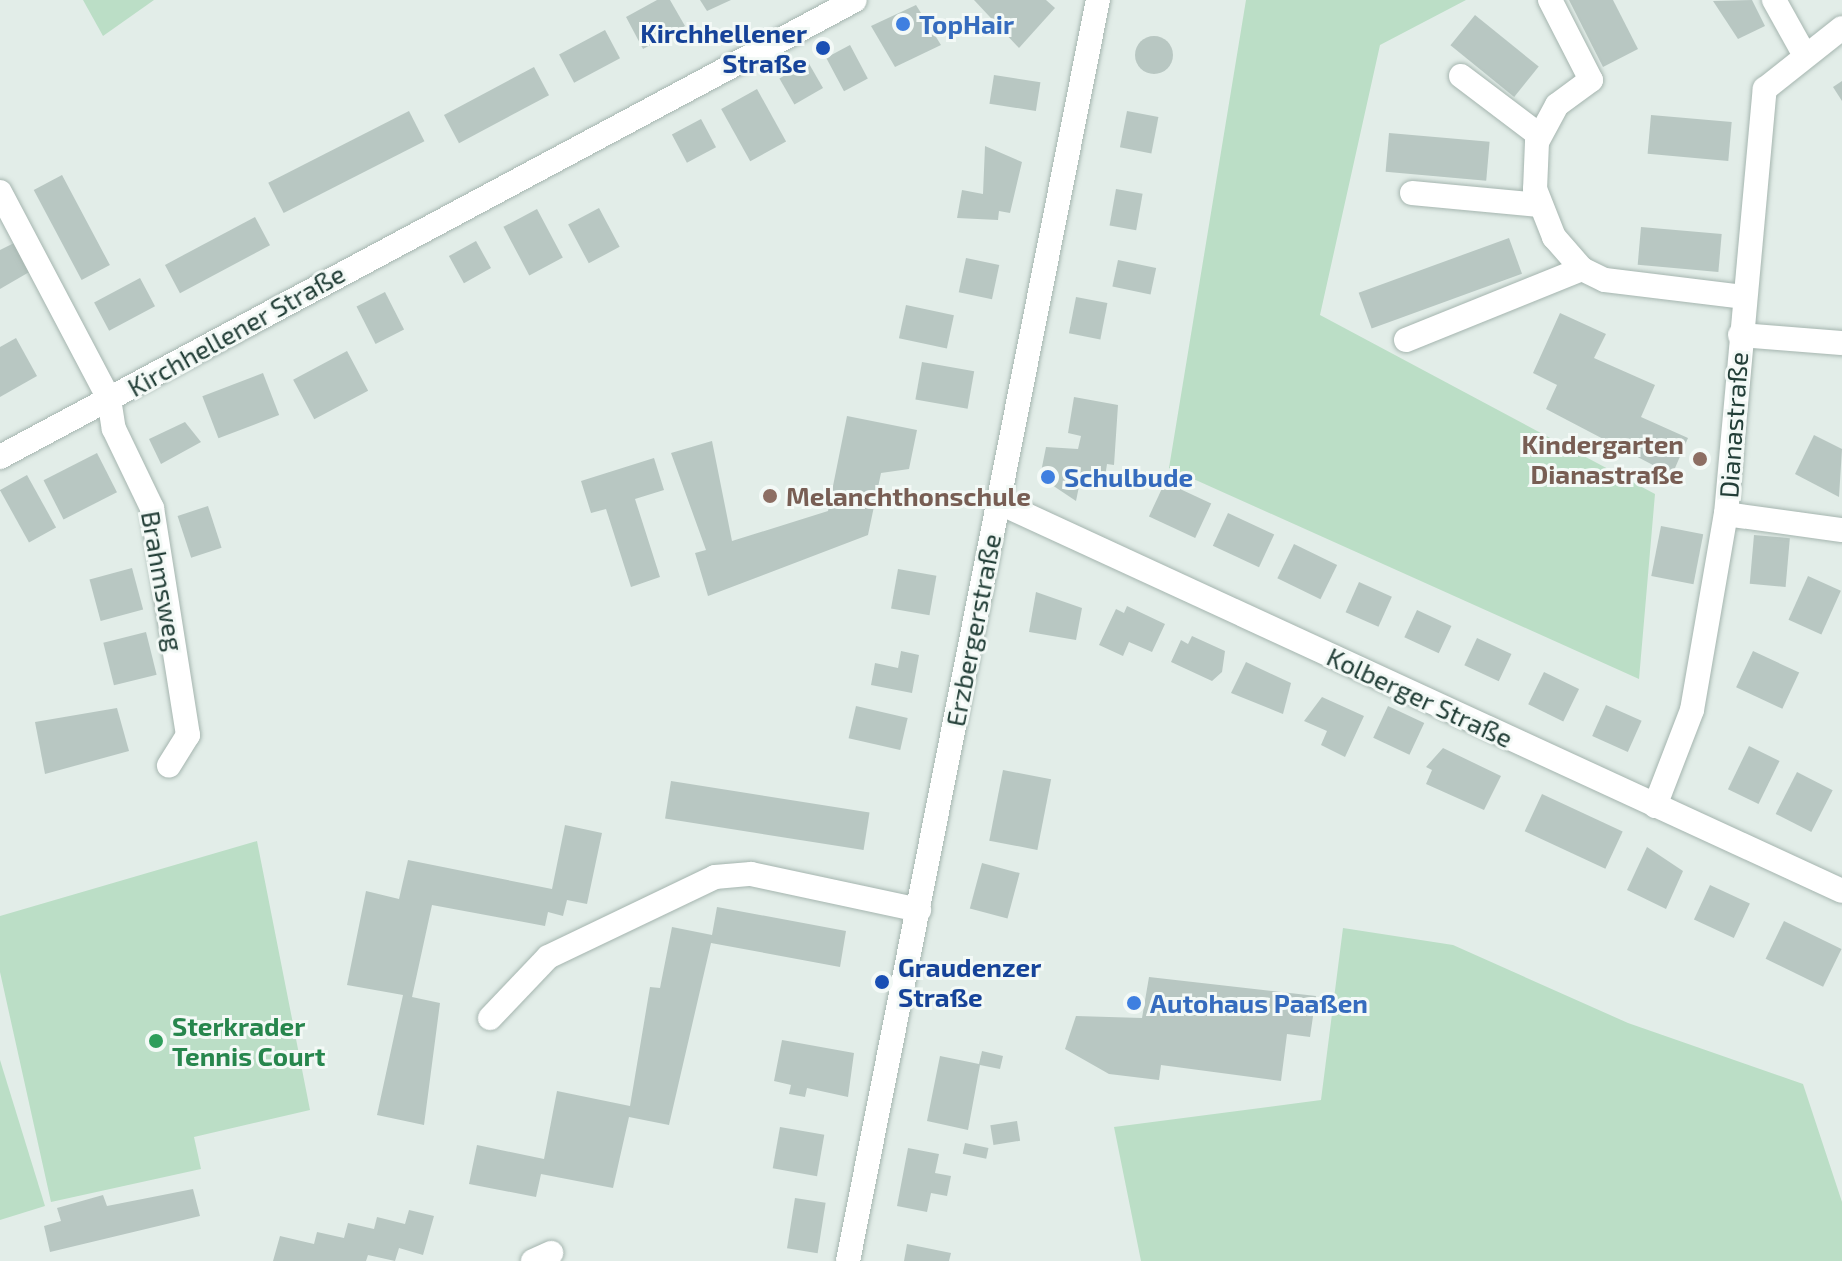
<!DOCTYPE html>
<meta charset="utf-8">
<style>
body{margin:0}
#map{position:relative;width:1842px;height:1261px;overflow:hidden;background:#e2ede8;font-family:"Exo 2",sans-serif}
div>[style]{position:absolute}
.green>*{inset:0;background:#bbdec6}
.building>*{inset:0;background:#b8c7c2;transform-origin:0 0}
.round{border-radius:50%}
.roads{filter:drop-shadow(0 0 2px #a5b5af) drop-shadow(0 0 2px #a5b5af)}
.street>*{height:24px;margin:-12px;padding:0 12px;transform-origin:12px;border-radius:12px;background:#fff}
.secondary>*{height:24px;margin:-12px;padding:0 12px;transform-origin:12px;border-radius:12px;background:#fff}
.dots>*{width:22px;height:22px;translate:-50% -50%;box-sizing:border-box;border:4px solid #f3f9f6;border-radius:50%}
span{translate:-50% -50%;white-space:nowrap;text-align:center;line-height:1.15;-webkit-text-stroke:6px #f3f9f6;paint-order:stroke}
.shop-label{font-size:26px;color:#366cbe;font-weight:700}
.left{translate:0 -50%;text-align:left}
.transit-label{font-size:26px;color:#164399;font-weight:700}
.right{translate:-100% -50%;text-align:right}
.street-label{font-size:26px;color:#223e37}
.education-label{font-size:26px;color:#785e54;font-weight:700}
.leisure-label{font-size:26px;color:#27864d;font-weight:700}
</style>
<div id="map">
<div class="green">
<i style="clip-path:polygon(83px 0,154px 0,103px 36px)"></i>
<i style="clip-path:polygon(1246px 0,1466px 0,1380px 45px,1320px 315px,1655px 494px,1639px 679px,1169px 468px)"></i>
<i style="clip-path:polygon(257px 841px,310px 1110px,194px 1137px,201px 1169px,51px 1202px,0 972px,0 916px)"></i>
<i style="clip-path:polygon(1343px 928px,1453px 945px,1628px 1023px,1803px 1084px,1842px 1202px,1842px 1261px,1141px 1261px,1114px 1127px,1321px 1100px)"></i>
<i style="clip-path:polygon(0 1060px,45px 1206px,0 1220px)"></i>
</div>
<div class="building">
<i style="clip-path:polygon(657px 0,670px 0,685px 26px,643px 49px,626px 17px)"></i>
<i style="clip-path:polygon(700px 0,731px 0,707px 11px)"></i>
<i style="clip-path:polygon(974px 0,1046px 0,1055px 8px,1019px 48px)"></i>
<i style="clip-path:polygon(1569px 0,1613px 0,1638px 49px,1603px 67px)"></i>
<i style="clip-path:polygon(1752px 0,1765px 26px,1738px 39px,1713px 1px)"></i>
<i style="clip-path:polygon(916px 5px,941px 45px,895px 67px,871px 26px)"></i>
<i style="left:1475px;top:15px;width:82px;height:39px;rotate:39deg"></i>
<i style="left:605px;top:30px;width:32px;height:52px;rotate:62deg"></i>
<i class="round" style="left:1135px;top:36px;width:38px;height:38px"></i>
<i style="left:850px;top:45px;width:38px;height:27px;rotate:62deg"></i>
<i style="left:808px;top:62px;width:30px;height:33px;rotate:60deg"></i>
<i style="left:534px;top:67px;width:32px;height:102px;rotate:62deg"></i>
<i style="left:994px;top:75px;width:47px;height:29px;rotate:9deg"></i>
<i style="clip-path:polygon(1842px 81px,1842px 101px,1833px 87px)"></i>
<i style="left:757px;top:89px;width:60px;height:41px;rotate:61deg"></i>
<i style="left:409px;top:111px;width:34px;height:158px;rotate:63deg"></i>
<i style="left:1127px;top:111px;width:32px;height:37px;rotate:11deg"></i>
<i style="left:1651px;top:115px;width:81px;height:39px;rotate:5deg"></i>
<i style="left:701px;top:119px;width:32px;height:33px;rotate:62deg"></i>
<i style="left:1389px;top:133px;width:101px;height:39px;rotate:5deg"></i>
<i style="clip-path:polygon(985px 146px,1022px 162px,1010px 213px,999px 211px,998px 220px,957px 218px,962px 190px,983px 194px)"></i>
<i style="left:62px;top:175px;width:102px;height:32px;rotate:62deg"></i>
<i style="left:1116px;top:189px;width:27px;height:37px;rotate:10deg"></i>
<i style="left:599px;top:208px;width:44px;height:35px;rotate:62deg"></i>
<i style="left:537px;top:209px;width:55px;height:38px;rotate:62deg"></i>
<i style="left:255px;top:217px;width:32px;height:102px;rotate:62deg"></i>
<i style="left:1641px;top:227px;width:81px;height:38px;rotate:5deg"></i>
<i style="left:1509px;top:238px;width:38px;height:160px;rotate:70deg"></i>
<i style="left:476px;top:241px;width:31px;height:31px;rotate:61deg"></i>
<i style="clip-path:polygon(16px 242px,31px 271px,0 289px,0 250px)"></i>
<i style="left:966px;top:258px;width:34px;height:35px;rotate:12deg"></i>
<i style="left:1118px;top:260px;width:39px;height:27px;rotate:12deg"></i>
<i style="left:140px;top:278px;width:32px;height:52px;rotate:62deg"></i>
<i style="left:385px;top:292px;width:42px;height:32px;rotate:63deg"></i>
<i style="left:1076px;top:297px;width:32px;height:37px;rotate:11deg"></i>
<i style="left:906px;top:305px;width:49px;height:34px;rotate:12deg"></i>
<i style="clip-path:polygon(1560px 313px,1606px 334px,1594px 358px,1655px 385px,1641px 417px,1688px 438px,1672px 475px,1546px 409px,1557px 385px,1533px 373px)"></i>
<i style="clip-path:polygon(16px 338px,37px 376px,0 397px,0 347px)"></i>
<i style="left:347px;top:351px;width:45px;height:61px;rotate:62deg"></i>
<i style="left:922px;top:362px;width:53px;height:38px;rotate:10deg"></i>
<i style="left:263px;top:373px;width:45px;height:65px;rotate:69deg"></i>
<i style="clip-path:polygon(1074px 397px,1118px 405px,1114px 465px,1107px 464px,1105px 477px,1082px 472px,1076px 501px,1040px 477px,1046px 447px,1078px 449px,1081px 436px,1068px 433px)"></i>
<i style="clip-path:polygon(847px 416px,917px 430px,909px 469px,881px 473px,868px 535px,708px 596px,695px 553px,706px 550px,671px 453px,712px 441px,732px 541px,828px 511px)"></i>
<i style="clip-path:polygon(185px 422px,201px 442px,161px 464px,149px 439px)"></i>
<i style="clip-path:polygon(1814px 435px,1842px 449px,1839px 497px,1795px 474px)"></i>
<i style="left:97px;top:453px;width:44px;height:60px;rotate:63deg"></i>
<i style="clip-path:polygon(654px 458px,664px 490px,635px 499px,660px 577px,631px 587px,606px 509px,591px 513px,581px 481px)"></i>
<i style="left:27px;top:475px;width:60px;height:31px;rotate:61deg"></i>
<i style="left:1165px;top:482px;width:51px;height:38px;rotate:25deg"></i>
<i style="left:208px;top:506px;width:44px;height:32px;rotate:72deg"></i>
<i style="left:1228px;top:513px;width:51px;height:36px;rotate:25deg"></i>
<i style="left:1661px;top:526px;width:43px;height:51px;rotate:11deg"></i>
<i style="left:1754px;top:535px;width:36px;height:49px;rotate:5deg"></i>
<i style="left:1294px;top:544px;width:48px;height:38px;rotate:26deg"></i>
<i style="left:132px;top:568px;width:43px;height:44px;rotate:75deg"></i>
<i style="left:898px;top:569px;width:39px;height:40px;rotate:10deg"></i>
<i style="left:1808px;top:576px;width:36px;height:48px;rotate:24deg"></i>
<i style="left:1359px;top:582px;width:36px;height:33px;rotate:24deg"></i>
<i style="clip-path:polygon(1036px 592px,1082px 608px,1076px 640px,1029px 632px)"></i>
<i style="clip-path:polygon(1127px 606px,1165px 624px,1152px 652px,1129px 642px,1123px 656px,1099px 645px,1116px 609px,1124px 613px)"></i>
<i style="left:1417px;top:610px;width:38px;height:30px;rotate:25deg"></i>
<i style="left:146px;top:632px;width:44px;height:44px;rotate:76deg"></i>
<i style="clip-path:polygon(1192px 636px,1225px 651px,1222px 672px,1212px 681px,1171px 662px,1181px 640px,1188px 644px)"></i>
<i style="left:1477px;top:638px;width:38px;height:30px;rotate:25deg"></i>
<i style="clip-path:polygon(901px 651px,919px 655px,912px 693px,871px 685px,875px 663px,898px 668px)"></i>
<i style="left:1753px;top:651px;width:51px;height:40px;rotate:25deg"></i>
<i style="clip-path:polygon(1246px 662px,1291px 683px,1283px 714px,1231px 693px)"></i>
<i style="left:1544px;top:672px;width:39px;height:36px;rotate:26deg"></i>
<i style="clip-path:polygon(1322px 697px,1364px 716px,1345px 757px,1321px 745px,1327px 731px,1304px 721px)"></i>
<i style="left:1606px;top:705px;width:39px;height:34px;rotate:24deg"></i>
<i style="left:856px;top:706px;width:53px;height:33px;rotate:13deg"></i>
<i style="left:1388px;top:706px;width:40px;height:35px;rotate:25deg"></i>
<i style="clip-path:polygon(117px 708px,129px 751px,45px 774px,35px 722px)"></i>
<i style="left:1749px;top:746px;width:34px;height:48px;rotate:26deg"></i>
<i style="clip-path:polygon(1443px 748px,1501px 776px,1484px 810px,1426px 784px,1432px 770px,1426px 767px)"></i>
<i style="left:1003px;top:770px;width:49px;height:72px;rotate:11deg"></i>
<i style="left:1797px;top:772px;width:40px;height:47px;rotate:27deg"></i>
<i style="left:671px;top:781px;width:201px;height:38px;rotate:9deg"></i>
<i style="left:1542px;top:794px;width:89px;height:41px;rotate:25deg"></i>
<i style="clip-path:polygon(565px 825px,602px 833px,587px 904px,567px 900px,563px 916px,548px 912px,545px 926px,432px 905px,412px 997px,440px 1003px,424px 1125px,377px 1115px,403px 995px,347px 985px,366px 891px,399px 899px,408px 860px,552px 889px)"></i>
<i style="clip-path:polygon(1647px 847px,1683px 871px,1666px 909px,1627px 890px)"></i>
<i style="left:982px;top:863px;width:39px;height:47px;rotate:15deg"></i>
<i style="left:1710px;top:885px;width:44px;height:38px;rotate:25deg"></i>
<i style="clip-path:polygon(717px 907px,846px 931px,840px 967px,711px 943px,669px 1125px,629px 1117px,613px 1188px,541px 1174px,536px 1197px,469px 1184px,477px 1145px,544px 1159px,557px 1091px,630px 1106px,650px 987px,660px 988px,672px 927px,712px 935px)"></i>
<i style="left:1784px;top:921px;width:64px;height:42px;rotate:26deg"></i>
<i style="clip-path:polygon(1149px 977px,1316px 996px,1310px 1037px,1287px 1034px,1281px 1081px,1161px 1065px,1159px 1080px,1109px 1074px,1065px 1049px,1076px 1016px,1142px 1018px)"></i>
<i style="clip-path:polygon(782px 1040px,854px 1053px,848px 1097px,807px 1088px,805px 1097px,789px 1094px,791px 1085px,774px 1081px)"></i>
<i style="clip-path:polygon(982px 1051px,1003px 1056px,1000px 1069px,980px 1065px,968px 1130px,927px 1121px,940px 1056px,979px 1064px)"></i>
<i style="left:1017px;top:1121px;width:20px;height:27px;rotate:81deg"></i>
<i style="left:780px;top:1127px;width:45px;height:42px;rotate:10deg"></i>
<i style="left:965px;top:1143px;width:24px;height:11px;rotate:12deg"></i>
<i style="clip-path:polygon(908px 1148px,939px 1154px,935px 1173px,951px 1176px,947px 1196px,931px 1193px,927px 1212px,897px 1206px)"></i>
<i style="clip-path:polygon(193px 1189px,200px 1216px,50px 1252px,44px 1226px,61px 1221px,57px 1208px,103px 1195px,107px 1206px)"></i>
<i style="left:795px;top:1198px;width:31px;height:51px;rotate:9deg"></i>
<i style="clip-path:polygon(409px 1210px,434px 1216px,423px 1255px,399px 1248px,395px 1261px,368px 1255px,366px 1261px,273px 1261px,280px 1236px,314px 1244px,317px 1232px,344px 1238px,348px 1223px,374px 1229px,377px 1217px,405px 1224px)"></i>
<i style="clip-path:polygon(907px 1244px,951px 1253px,949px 1261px,904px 1261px)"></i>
</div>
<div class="roads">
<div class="street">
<i style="left:1550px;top:0;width:90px;rotate:62.9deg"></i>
<i style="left:1591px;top:80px;width:42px;rotate:143.7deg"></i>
<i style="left:1557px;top:105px;width:42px;rotate:118.4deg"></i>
<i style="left:1537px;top:142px;width:47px;rotate:92.4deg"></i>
<i style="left:1535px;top:189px;width:52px;rotate:68.4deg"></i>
<i style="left:1554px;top:237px;width:43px;rotate:48.8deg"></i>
<i style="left:1582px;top:269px;width:25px;rotate:26deg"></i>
<i style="left:1605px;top:280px;width:139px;rotate:7deg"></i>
<i style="left:1774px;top:0;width:62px;rotate:60.9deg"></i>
<i style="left:1461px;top:76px;width:98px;rotate:37.1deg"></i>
<i style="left:0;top:192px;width:234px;rotate:62.2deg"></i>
<i style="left:109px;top:399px;width:30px;rotate:81deg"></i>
<i style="left:114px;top:429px;width:88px;rotate:64.3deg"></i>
<i style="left:152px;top:508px;width:230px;rotate:81deg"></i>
<i style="left:188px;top:735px;width:36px;rotate:122deg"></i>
<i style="left:1412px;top:193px;width:128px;rotate:5.4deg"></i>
<i style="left:1740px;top:335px;width:102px;rotate:4.5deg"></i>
<i style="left:1406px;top:340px;width:190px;rotate:-22deg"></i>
<i style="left:998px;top:502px;width:929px;rotate:24.74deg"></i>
<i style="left:1726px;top:514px;width:117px;rotate:7.9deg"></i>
<i style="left:1655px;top:806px;width:103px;rotate:-68.9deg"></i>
<i style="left:1692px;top:710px;width:199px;rotate:-80.2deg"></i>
<i style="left:1726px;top:514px;width:427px;rotate:-84.8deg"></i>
<i style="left:1765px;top:89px;width:98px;rotate:-38.4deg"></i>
<i style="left:490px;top:1018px;width:84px;rotate:-46.4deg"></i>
<i style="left:548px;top:957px;width:185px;rotate:-25.6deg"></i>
<i style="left:715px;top:877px;width:36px;rotate:-5deg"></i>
<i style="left:751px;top:874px;width:172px;rotate:12.1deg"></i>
<i style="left:533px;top:1261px;width:20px;rotate:-24deg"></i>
</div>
<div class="secondary">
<i style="left:0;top:457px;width:969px;rotate:-28.12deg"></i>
<i style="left:848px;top:1261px;width:1286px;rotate:-78.79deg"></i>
</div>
</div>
<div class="dots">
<i style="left:903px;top:24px;background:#3f7fe0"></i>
<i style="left:823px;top:48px;background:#1a4fb4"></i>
<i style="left:1700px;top:459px;background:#8d6e63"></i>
<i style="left:1048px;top:477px;background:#3f7fe0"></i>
<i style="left:770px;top:496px;background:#8d6e63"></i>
<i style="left:882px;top:982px;background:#1a4fb4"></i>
<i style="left:1134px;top:1003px;background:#3f7fe0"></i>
<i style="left:156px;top:1041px;background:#2e9e5b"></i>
</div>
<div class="shop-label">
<span class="left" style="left:919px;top:24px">TopHair</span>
<span class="left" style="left:1064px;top:477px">Schulbude</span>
<span class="left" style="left:1150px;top:1003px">Autohaus Paaßen</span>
</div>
<div class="transit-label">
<span class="right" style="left:807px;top:48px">Kirchhellener<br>Straße</span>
<span class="left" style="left:898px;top:982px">Graudenzer<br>Straße</span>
</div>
<div class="street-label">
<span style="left:236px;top:330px;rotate:-29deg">Kirchhellener Straße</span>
<span style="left:1733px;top:425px;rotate:-86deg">Dianastraße</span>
<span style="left:163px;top:581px;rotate:80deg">Brahmsweg</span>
<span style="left:973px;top:630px;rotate:-79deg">Erzbergerstraße</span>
<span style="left:1420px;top:697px;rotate:25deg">Kolberger Straße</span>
</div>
<div class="education-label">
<span class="right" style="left:1684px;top:459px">Kindergarten<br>Dianastraße</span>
<span class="left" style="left:786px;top:496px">Melanchthonschule</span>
</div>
<div class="leisure-label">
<span class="left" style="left:172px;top:1041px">Sterkrader<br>Tennis Court</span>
</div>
</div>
